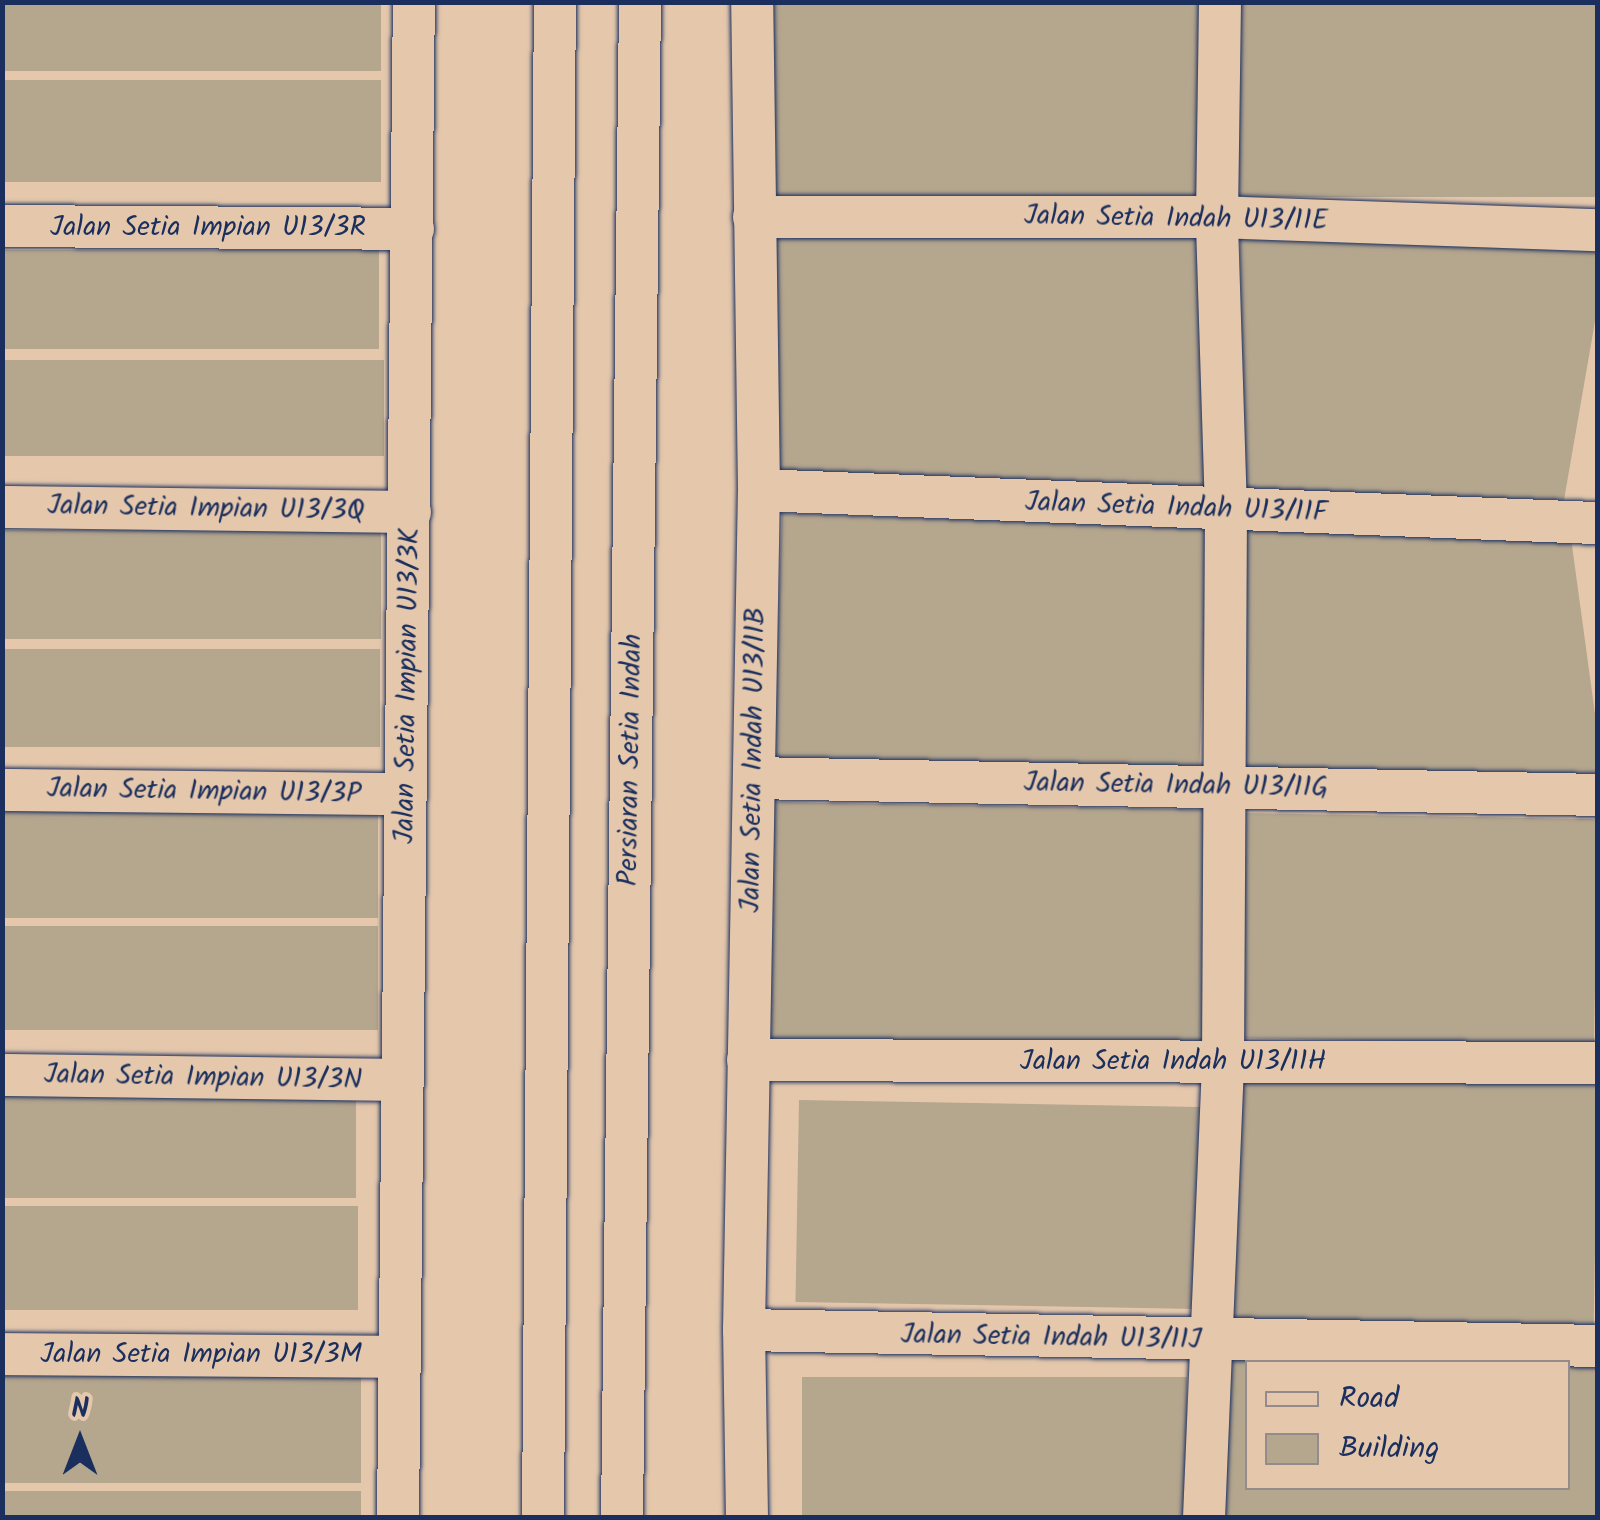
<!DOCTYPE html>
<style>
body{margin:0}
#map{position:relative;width:1600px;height:1520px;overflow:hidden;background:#e5c8ac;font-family:Kalam,sans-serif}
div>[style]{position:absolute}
.building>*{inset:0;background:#b5a68e;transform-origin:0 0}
.roads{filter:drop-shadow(0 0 2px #1b2f5e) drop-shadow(0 0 2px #1b2f5e)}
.minor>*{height:42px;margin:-21px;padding:0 21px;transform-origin:21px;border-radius:21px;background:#e5c8ac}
span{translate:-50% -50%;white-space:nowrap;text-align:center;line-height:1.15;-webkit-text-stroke:8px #e5c8ac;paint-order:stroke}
.street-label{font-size:28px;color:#1b2f5e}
.frame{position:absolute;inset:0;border:5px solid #1b2f5e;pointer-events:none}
.legend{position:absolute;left:1245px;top:1360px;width:325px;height:130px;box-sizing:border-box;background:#e5c8ac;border:2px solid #948b8d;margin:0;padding:12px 18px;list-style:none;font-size:30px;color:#1b2f5e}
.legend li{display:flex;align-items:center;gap:20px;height:50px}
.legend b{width:50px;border:2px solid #948b8d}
.north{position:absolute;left:30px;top:1390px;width:100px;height:100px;-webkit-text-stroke:8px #e5c8ac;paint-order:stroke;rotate:0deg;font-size:28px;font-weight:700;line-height:40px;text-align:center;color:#1b2f5e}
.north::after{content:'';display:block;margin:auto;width:35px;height:45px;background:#1b2f5e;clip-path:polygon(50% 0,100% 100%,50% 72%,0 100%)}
</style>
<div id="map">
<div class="building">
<i style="left:2px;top:2px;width:379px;height:69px"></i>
<i style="left:771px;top:2px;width:439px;height:194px"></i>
<i style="left:1238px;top:2px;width:360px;height:195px"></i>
<i style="left:2px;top:80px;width:379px;height:102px"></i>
<i style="left:1203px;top:231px;width:262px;height:429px;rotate:89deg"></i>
<i style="clip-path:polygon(1240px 234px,1598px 237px,1598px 304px,1564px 500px,1242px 493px)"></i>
<i style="left:2px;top:250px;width:377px;height:99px"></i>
<i style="left:2px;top:360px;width:382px;height:96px"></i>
<i style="left:782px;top:513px;width:426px;height:247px;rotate:2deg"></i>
<i style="clip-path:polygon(1240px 529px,1571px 538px,1598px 736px,1598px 779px,1246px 774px)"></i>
<i style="left:2px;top:530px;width:379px;height:109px"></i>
<i style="left:2px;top:649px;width:378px;height:98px"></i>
<i style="left:769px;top:802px;width:441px;height:240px;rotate:1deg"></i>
<i style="left:2px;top:811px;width:376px;height:107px"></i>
<i style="left:1237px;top:813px;width:361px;height:225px;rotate:1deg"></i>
<i style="left:2px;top:926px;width:376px;height:104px"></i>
<i style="left:1228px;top:1076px;width:370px;height:247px;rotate:1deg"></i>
<i style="left:2px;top:1093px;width:354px;height:105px"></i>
<i style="left:799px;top:1100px;width:401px;height:202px;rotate:1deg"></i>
<i style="left:2px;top:1206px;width:356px;height:104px"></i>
<i style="clip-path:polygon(1221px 1357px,1313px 1359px,1248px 1362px,1248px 1488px,1568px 1488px,1568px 1366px,1598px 1367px,1598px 1518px,1216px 1518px)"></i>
<i style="left:2px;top:1372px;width:359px;height:111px"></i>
<i style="left:802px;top:1377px;width:385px;height:141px"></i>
<i style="left:2px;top:1491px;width:359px;height:27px"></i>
</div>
<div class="roads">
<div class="minor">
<i style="left:754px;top:217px;width:463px"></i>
<i style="left:1217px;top:217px;width:381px;rotate:2deg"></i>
<i style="left:2px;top:226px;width:411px;rotate:0.4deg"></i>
<i style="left:759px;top:490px;width:836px;rotate:2.26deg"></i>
<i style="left:2px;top:507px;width:408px;rotate:0.7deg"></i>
<i style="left:754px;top:778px;width:844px;rotate:1.15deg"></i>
<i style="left:2px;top:790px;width:404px;rotate:0.6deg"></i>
<i style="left:748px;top:1060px;width:850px;rotate:0.2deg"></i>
<i style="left:2px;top:1075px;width:401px;rotate:0.7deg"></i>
<i style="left:744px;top:1330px;width:854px;rotate:1.07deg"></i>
<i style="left:2px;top:1354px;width:398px;rotate:0.4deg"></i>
<i style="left:398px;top:1518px;width:1516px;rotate:-89.4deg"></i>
<i style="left:543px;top:1518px;width:1516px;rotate:-89.55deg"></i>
<i style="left:622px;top:1518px;width:1516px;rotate:-89.32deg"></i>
<i style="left:747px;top:1518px;width:188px;rotate:-90.9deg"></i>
<i style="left:744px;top:1330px;width:840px;rotate:-88.98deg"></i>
<i style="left:759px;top:490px;width:488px;rotate:-90.8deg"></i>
<i style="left:1204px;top:1518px;width:456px;rotate:-87.6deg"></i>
<i style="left:1223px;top:1062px;width:551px;rotate:-89.69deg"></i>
<i style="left:1226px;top:511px;width:294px;rotate:-91.8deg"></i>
<i style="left:1217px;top:217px;width:215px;rotate:-89.2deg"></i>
</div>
</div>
<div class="street-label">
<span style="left:1176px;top:219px;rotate:1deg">Jalan Setia Indah U13/11E</span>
<span style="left:208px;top:228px">Jalan Setia Impian U13/3R</span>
<span style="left:1176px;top:508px;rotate:2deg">Jalan Setia Indah U13/11F</span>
<span style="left:206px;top:509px;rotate:1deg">Jalan Setia Impian U13/3Q</span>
<span style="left:408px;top:686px;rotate:-89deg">Jalan Setia Impian U13/3K</span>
<span style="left:631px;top:760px;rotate:-89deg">Persiaran Setia Indah</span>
<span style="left:754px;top:760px;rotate:-89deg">Jalan Setia Indah U13/11B</span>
<span style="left:1176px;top:786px;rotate:1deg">Jalan Setia Indah U13/11G</span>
<span style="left:204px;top:792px;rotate:1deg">Jalan Setia Impian U13/3P</span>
<span style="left:1173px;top:1062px">Jalan Setia Indah U13/11H</span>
<span style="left:203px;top:1078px;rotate:1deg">Jalan Setia Impian U13/3N</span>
<span style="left:1051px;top:1338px;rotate:1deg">Jalan Setia Indah U13/11J</span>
<span style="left:201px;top:1355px">Jalan Setia Impian U13/3M</span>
</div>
<div class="frame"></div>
<ul class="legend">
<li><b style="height:12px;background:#e5c8ac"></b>Road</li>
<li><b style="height:28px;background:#b5a68e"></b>Building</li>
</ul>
<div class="north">N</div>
</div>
